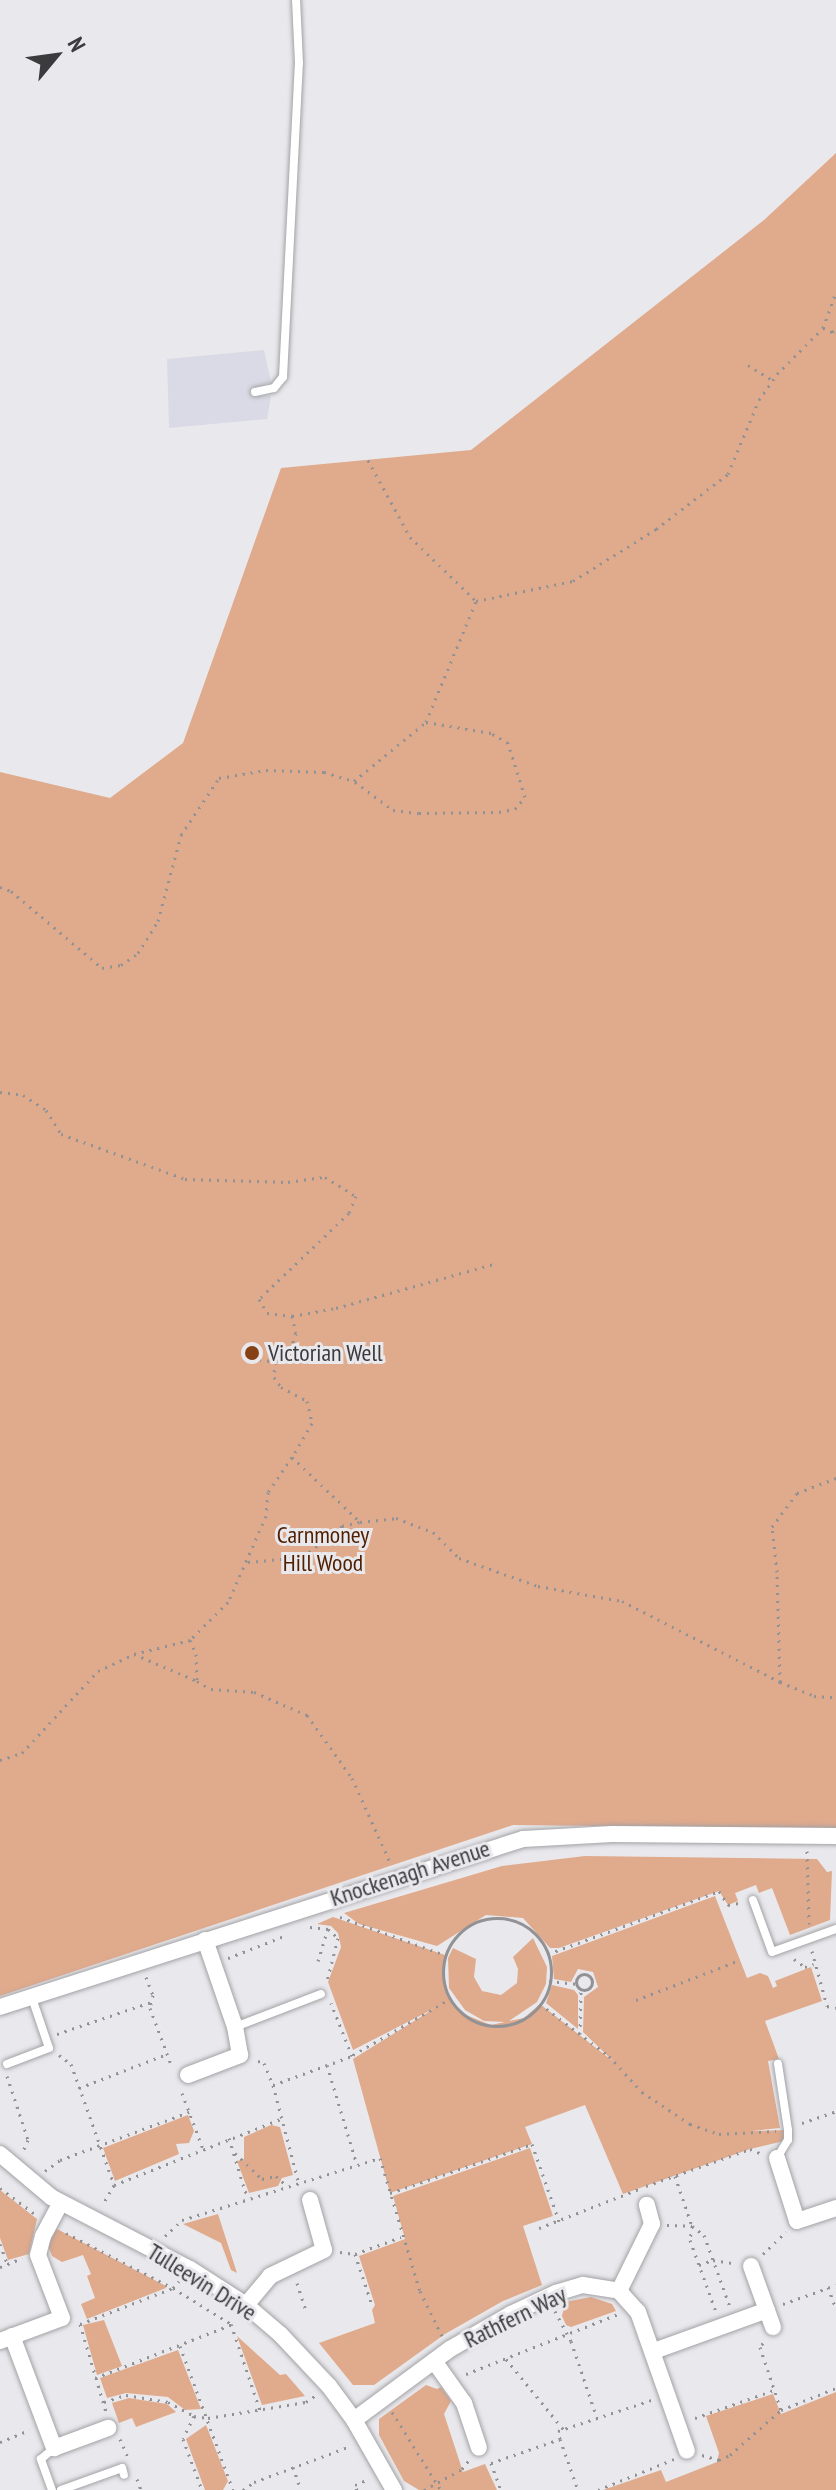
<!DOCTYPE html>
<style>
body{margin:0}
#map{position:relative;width:836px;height:2490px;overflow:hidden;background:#e9e9ed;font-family:"PT Sans Narrow",sans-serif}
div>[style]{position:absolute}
.built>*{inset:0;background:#d9dae5}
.green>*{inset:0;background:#e0aa8c}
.path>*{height:3px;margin-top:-1.5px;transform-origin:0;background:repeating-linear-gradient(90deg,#929295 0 2px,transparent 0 8px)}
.path>.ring{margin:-1.5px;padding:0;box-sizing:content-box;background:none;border:3px solid #929295;border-radius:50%}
.roads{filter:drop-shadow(0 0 2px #a2a2a6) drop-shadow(0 0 2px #a2a2a6)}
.service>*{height:8px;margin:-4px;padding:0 4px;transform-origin:4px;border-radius:4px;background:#fff}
.minor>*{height:16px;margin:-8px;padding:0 8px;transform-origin:8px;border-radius:8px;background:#fff}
.dots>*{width:22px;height:22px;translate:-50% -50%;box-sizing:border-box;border:4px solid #e9e9ed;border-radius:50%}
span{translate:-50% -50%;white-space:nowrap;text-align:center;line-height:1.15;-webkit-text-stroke:6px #e9e9ed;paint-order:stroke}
.poi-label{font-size:24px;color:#3b3b3d}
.left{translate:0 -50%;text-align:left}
.park-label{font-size:24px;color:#501f00}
.street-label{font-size:24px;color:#3b3b3d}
.north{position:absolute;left:16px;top:16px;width:80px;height:80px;-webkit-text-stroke:6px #e9e9ed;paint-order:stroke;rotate:61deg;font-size:22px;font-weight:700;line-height:32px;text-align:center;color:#3b3b3d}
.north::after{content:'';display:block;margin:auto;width:28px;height:36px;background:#3b3b3d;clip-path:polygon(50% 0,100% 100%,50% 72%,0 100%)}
</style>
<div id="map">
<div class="built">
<i style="clip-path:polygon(264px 350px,271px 382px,254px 389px,256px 396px,271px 396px,267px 419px,169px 428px,167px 359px)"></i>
</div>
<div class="green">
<i style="clip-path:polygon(836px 153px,836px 1829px,513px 1825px,0 1996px,0 772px,110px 798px,183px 743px,281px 468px,471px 450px,764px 220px)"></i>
<i style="clip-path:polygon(585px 1856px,817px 1859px,827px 1872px,832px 1871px,830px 1920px,790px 1935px,772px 1888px,759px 1893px,756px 1885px,735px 1893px,738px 1901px,728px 1905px,719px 1891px,559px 1948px,550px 1948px,523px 1918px,486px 1915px,437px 1946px,359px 1924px,344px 1913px,502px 1866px)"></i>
<i style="clip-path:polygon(715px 1896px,747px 1978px,760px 1973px,768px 1976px,773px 1988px,777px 1986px,775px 1981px,811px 1967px,822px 2001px,765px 2021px,779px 2059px,768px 2061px,780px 2128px,751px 2131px,788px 2130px,788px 2140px,750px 2149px,623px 2194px,585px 2105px,525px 2127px,532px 2144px,390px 2193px,353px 2059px,435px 2008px,353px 2050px,328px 1982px,341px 1947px,338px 1933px,331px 1926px,317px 1924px,333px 1917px,445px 1955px,444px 1985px,450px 1999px,461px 2013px,491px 2025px,505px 2022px,484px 2021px,465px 2010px,449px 1988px,448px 1958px,453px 1948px,476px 1959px,474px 1977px,482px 1991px,501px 1995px,517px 1983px,518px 1969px,513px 1957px,533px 1938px,547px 1967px,546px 1984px,537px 2002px,509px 2021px,524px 2018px,540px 2004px,614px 2062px,583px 2032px,584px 1997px,598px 1987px,593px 1972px,578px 1969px,571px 1982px,554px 1979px,552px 1956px)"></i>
<i style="clip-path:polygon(552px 1985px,574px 1990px,578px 1995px,578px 2029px,546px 2003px)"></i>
<i style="clip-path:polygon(188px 2115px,194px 2131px,189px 2143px,176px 2144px,179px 2154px,115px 2181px,103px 2148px)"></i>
<i style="clip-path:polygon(271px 2125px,280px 2127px,293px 2175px,282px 2178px,278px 2186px,249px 2193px,237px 2161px,244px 2159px,244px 2137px)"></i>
<i style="clip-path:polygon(530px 2148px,553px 2216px,523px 2226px,542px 2285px,503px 2301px,445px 2334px,374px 2385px,353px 2385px,319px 2343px,375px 2323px,372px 2310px,375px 2305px,359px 2256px,405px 2239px,393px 2196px)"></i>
<i style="clip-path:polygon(0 2190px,37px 2219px,29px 2254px,8px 2260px,0 2238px)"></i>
<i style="clip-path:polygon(218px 2214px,237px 2273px,231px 2270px,221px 2243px,183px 2224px)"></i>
<i style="clip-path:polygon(57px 2229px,166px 2286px,166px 2288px,87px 2319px,81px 2304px,95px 2298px,87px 2276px,91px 2274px,83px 2255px,62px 2262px,52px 2256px,47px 2243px)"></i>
<i style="clip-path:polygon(591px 2297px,612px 2304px,616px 2311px,571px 2327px,566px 2325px,562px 2316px,565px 2302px)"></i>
<i style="clip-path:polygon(104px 2320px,122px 2366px,97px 2375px,83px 2325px)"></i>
<i style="clip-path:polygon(237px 2336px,280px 2375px,286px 2374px,305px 2396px,262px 2405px)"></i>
<i style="clip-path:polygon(178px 2350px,201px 2409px,185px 2410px,168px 2397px,126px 2393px,107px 2398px,100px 2378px)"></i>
<i style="clip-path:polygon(426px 2385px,437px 2389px,441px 2387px,451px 2401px,444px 2414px,463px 2472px,485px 2464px,497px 2490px,419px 2490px,404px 2481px,379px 2435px,379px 2419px)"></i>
<i style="clip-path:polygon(836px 2392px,836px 2490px,603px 2490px,661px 2470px,666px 2482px,717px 2462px,719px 2453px,706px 2416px,773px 2394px,781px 2414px)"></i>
<i style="clip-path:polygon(129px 2398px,167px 2404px,176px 2412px,136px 2427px,132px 2418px,119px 2423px,112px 2403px)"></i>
<i style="clip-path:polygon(206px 2425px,228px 2481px,223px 2490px,205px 2490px,186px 2439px)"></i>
</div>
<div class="path">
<i style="left:823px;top:328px;width:10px;rotate:24deg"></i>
<i style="left:832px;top:332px;width:5px;rotate:-37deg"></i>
<i style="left:748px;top:365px;width:28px;rotate:32deg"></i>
<i style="left:368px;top:460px;width:88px;rotate:61.4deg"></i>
<i style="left:410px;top:537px;width:92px;rotate:44.1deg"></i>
<i style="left:355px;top:782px;width:47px;rotate:36.4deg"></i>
<i style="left:393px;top:810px;width:26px;rotate:7deg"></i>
<i style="left:419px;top:813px;width:80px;rotate:-0.7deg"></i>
<i style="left:499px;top:812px;width:16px;rotate:-11deg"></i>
<i style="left:515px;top:809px;width:16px;rotate:-50deg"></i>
<i style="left:525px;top:797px;width:57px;rotate:-107.5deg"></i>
<i style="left:508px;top:743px;width:20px;rotate:-150deg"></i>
<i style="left:491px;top:733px;width:66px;rotate:-170.4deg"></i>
<i style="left:0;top:887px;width:12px;rotate:20deg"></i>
<i style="left:11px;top:891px;width:119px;rotate:40.2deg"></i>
<i style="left:102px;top:968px;width:19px;rotate:-9deg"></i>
<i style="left:121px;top:965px;width:21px;rotate:-35deg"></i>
<i style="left:138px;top:953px;width:38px;rotate:-58deg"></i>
<i style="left:158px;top:921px;width:89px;rotate:-75deg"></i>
<i style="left:181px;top:835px;width:69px;rotate:-56.3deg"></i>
<i style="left:219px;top:778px;width:48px;rotate:-9.7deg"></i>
<i style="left:266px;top:770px;width:58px;rotate:2deg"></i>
<i style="left:324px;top:772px;width:31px;rotate:17deg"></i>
<i style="left:354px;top:781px;width:93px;rotate:-39.3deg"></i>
<i style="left:426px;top:722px;width:131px;rotate:-67.5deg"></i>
<i style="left:476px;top:601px;width:99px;rotate:-11.7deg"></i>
<i style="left:573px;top:581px;width:98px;rotate:-32.1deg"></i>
<i style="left:656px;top:529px;width:91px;rotate:-37.4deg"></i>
<i style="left:728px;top:474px;width:80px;rotate:-67.3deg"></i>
<i style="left:759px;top:400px;width:32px;rotate:-55deg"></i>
<i style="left:777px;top:374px;width:65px;rotate:-45deg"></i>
<i style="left:823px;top:328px;width:37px;rotate:-70deg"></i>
<i style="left:0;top:1092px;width:23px;rotate:7deg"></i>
<i style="left:23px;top:1095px;width:27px;rotate:33deg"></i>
<i style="left:46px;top:1110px;width:28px;rotate:58deg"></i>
<i style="left:61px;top:1134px;width:132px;rotate:19.9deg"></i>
<i style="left:185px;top:1179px;width:103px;rotate:1.7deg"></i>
<i style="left:288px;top:1182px;width:37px;rotate:-8deg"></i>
<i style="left:325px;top:1177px;width:36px;rotate:32deg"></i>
<i style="left:356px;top:1196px;width:18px;rotate:112deg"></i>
<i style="left:349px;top:1213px;width:124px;rotate:136.3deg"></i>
<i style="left:259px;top:1299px;width:16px;rotate:60deg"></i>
<i style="left:267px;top:1313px;width:25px;rotate:7deg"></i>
<i style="left:292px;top:1316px;width:17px;rotate:77deg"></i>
<i style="left:296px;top:1333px;width:18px;rotate:109deg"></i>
<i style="left:290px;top:1350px;width:19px;rotate:141deg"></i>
<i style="left:275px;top:1362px;width:15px;rotate:94deg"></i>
<i style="left:274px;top:1377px;width:12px;rotate:55deg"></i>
<i style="left:281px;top:1387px;width:30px;rotate:28deg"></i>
<i style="left:307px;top:1401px;width:23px;rotate:77deg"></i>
<i style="left:312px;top:1423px;width:39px;rotate:120deg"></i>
<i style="left:292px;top:1457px;width:94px;rotate:43.7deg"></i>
<i style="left:360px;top:1522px;width:36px;rotate:-6deg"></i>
<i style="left:396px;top:1518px;width:40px;rotate:21deg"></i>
<i style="left:433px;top:1532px;width:37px;rotate:45deg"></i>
<i style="left:459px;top:1558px;width:84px;rotate:19.5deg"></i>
<i style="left:538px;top:1586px;width:85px;rotate:10.1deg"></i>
<i style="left:622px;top:1601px;width:178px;rotate:27.1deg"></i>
<i style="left:780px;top:1682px;width:37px;rotate:22deg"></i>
<i style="left:814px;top:1696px;width:22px;rotate:3deg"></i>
<i style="left:292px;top:1316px;width:45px;rotate:-10.3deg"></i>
<i style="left:336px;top:1308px;width:167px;rotate:-15.6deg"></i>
<i style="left:251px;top:1358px;width:24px;rotate:9deg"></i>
<i style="left:292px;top:1457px;width:42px;rotate:124.4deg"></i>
<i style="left:268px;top:1492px;width:24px;rotate:95deg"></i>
<i style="left:266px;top:1516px;width:94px;rotate:113.8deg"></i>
<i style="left:228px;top:1602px;width:54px;rotate:135deg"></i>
<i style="left:190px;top:1640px;width:15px;rotate:67deg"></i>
<i style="left:196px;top:1654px;width:27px;rotate:88deg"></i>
<i style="left:197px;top:1681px;width:16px;rotate:30deg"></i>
<i style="left:211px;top:1689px;width:43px;rotate:4deg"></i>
<i style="left:254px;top:1692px;width:58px;rotate:23.5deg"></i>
<i style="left:307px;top:1715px;width:77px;rotate:54.5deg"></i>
<i style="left:352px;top:1778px;width:92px;rotate:65.7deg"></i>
<i style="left:248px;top:1562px;width:55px;rotate:-5.2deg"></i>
<i style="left:303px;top:1557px;width:50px;rotate:-38.5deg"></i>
<i style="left:342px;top:1526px;width:18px;rotate:-13deg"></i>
<i style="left:134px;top:1654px;width:69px;rotate:23.2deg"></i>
<i style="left:780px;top:1682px;width:110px;rotate:-91.6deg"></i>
<i style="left:777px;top:1572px;width:45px;rotate:-96.3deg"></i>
<i style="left:772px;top:1527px;width:42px;rotate:-53.7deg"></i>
<i style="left:797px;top:1493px;width:42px;rotate:-21deg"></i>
<i style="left:0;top:1760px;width:23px;rotate:-18deg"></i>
<i style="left:22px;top:1753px;width:112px;rotate:-47.2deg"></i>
<i style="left:98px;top:1671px;width:40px;rotate:-25deg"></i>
<i style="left:134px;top:1654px;width:58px;rotate:-14deg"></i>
<i style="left:807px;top:1851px;width:73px;rotate:88.4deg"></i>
<i style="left:340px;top:1917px;width:112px;rotate:19.9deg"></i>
<i class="ring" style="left:443px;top:1918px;width:105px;height:105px"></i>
<i style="left:310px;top:1927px;width:18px;rotate:6deg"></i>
<i style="left:328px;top:1929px;width:13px;rotate:42deg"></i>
<i style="left:338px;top:1938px;width:44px;rotate:104.3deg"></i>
<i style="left:812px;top:1951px;width:57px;rotate:74.7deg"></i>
<i style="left:827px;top:2006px;width:9px;rotate:13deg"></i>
<i style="left:548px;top:1954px;width:182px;rotate:-20.2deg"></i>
<i style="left:719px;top:1891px;width:17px;rotate:57deg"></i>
<i style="left:728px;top:1905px;width:11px;rotate:-10deg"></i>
<i style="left:228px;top:1958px;width:60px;rotate:-21.4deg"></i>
<i style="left:794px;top:1959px;width:14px;rotate:36deg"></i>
<i style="left:805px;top:1967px;width:9px;rotate:-18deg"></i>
<i style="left:318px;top:1961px;width:34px;rotate:-73deg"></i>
<i class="ring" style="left:576px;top:1974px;width:13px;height:13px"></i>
<i style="left:146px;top:1977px;width:19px;rotate:69deg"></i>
<i style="left:153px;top:1995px;width:13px;rotate:103deg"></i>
<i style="left:150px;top:2008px;width:63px;rotate:69.6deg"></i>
<i style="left:549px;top:1981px;width:27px;rotate:6deg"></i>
<i style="left:636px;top:2000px;width:111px;rotate:-21deg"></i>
<i style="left:540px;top:2004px;width:86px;rotate:37deg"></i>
<i style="left:609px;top:2056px;width:49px;rotate:47.5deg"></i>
<i style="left:642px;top:2092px;width:58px;rotate:33.7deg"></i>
<i style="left:690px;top:2124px;width:31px;rotate:19deg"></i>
<i style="left:719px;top:2134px;width:57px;rotate:-3deg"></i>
<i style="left:57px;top:2034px;width:99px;rotate:-18.8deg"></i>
<i style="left:580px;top:2034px;width:44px;rotate:-88.7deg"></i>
<i style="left:59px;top:2055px;width:15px;rotate:37deg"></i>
<i style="left:71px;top:2064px;width:128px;rotate:70.4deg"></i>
<i style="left:114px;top:2185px;width:24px;rotate:120deg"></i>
<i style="left:353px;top:2055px;width:112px;rotate:-30deg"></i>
<i style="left:258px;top:2061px;width:6px;rotate:18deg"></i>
<i style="left:264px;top:2063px;width:24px;rotate:68deg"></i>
<i style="left:273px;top:2085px;width:102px;rotate:75.3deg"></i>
<i style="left:327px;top:2065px;width:104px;rotate:73.3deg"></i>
<i style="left:7px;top:2076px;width:67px;rotate:71.8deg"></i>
<i style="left:28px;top:2140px;width:12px;rotate:114deg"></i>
<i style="left:273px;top:2085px;width:84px;rotate:-20.2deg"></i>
<i style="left:352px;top:2056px;width:57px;rotate:-111.6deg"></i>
<i style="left:79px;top:2088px;width:94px;rotate:-21.1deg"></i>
<i style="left:182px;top:2093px;width:60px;rotate:69.4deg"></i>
<i style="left:802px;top:2123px;width:36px;rotate:-19deg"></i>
<i style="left:229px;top:2138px;width:55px;rotate:73.2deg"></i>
<i style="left:245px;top:2191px;width:8px;rotate:50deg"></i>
<i style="left:235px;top:2153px;width:37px;rotate:44deg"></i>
<i style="left:262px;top:2179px;width:14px;rotate:-12deg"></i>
<i style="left:276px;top:2176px;width:15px;rotate:42deg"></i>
<i style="left:45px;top:2171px;width:19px;rotate:-36deg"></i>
<i style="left:60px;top:2160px;width:138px;rotate:-20.4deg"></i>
<i style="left:675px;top:2176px;width:53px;rotate:71.2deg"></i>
<i style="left:692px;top:2226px;width:14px;rotate:98deg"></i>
<i style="left:690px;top:2240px;width:77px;rotate:70.1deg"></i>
<i style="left:114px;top:2185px;width:180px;rotate:-21.6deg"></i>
<i style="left:646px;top:2186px;width:110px;rotate:-19.6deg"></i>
<i style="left:750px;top:2149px;width:11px;rotate:22deg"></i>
<i style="left:0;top:2188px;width:44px;rotate:36.6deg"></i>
<i style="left:390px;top:2193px;width:150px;rotate:-19deg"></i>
<i style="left:532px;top:2144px;width:82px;rotate:70.7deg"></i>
<i style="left:667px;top:2225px;width:25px;rotate:2deg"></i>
<i style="left:692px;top:2226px;width:15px;rotate:37deg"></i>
<i style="left:704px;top:2235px;width:77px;rotate:70.1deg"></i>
<i style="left:539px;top:2228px;width:107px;rotate:-21.3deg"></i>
<i style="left:66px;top:2233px;width:120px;rotate:27.2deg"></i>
<i style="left:173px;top:2288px;width:68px;rotate:31.8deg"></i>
<i style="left:231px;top:2324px;width:91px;rotate:71.4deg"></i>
<i style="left:165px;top:2236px;width:23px;rotate:-43deg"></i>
<i style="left:182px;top:2220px;width:207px;rotate:-17.4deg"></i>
<i style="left:380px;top:2158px;width:139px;rotate:73.3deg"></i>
<i style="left:420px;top:2291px;width:50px;rotate:63.9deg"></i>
<i style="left:0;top:2244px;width:20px;rotate:70deg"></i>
<i style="left:340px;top:2252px;width:15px;rotate:8deg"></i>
<i style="left:355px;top:2254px;width:49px;rotate:-20.3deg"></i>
<i style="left:355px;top:2254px;width:54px;rotate:71.6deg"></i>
<i style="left:763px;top:2254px;width:32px;rotate:-44deg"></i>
<i style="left:699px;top:2265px;width:15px;rotate:-20deg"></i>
<i style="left:713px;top:2260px;width:20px;rotate:9deg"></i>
<i style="left:0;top:2267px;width:24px;rotate:-22deg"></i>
<i style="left:297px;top:2283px;width:29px;rotate:72deg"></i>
<i style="left:828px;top:2287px;width:23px;rotate:70deg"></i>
<i style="left:783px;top:2304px;width:56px;rotate:-19.7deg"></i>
<i style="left:555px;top:2311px;width:34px;rotate:62deg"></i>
<i style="left:571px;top:2341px;width:81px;rotate:71.3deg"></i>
<i style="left:80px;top:2324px;width:92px;rotate:73.5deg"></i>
<i style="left:80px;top:2324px;width:100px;rotate:-21.2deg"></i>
<i style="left:173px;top:2288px;width:9px;rotate:-49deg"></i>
<i style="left:763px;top:2343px;width:5px;rotate:127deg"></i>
<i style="left:760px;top:2347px;width:66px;rotate:71.6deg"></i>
<i style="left:180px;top:2346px;width:153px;rotate:69.8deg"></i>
<i style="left:506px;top:2359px;width:92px;rotate:50.8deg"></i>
<i style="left:466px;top:2374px;width:163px;rotate:-21.5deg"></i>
<i style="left:95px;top:2378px;width:148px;rotate:-21.4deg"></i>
<i style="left:104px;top:2402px;width:23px;rotate:-18deg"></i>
<i style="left:126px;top:2395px;width:43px;rotate:9.5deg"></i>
<i style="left:168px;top:2402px;width:30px;rotate:28deg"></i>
<i style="left:194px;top:2416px;width:14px;rotate:8deg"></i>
<i style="left:208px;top:2418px;width:99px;rotate:-9.3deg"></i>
<i style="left:306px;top:2402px;width:12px;rotate:-35deg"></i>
<i style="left:392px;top:2412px;width:92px;rotate:57.9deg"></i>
<i style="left:194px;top:2416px;width:25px;rotate:116deg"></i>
<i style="left:183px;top:2439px;width:54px;rotate:69.6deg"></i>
<i style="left:695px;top:2418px;width:84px;rotate:-19.5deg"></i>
<i style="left:120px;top:2439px;width:20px;rotate:66deg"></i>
<i style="left:560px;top:2439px;width:54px;rotate:70.6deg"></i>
<i style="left:0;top:2442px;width:32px;rotate:-22deg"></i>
<i style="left:702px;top:2455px;width:18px;rotate:16deg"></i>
<i style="left:719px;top:2460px;width:12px;rotate:-24deg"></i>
<i style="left:730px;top:2455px;width:68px;rotate:-41.4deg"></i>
<i style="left:781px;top:2410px;width:59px;rotate:-21.8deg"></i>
<i style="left:491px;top:2463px;width:73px;rotate:-19.2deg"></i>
<i style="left:560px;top:2439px;width:8px;rotate:-104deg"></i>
<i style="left:558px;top:2431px;width:99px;rotate:-18.3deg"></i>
<i style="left:491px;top:2463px;width:29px;rotate:70deg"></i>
<i style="left:293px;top:2467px;width:24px;rotate:71deg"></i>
<i style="left:137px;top:2479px;width:12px;rotate:70deg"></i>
<i style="left:243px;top:2490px;width:14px;rotate:-36deg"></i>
<i style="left:254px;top:2482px;width:100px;rotate:-20.4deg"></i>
<i style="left:357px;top:2490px;width:5px;rotate:-112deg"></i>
<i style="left:355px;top:2485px;width:12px;rotate:-24deg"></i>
<i style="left:424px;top:2490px;width:43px;rotate:-28.9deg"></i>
<i style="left:462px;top:2469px;width:11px;rotate:-52deg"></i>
<i style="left:598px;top:2490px;width:82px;rotate:-22.2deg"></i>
</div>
<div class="roads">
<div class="service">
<i style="left:255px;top:392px;width:19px;rotate:-12deg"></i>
<i style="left:274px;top:388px;width:14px;rotate:-51deg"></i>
<i style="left:283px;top:377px;width:314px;rotate:-87.1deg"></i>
<i style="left:299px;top:63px;width:63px;rotate:-92.7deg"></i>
<i style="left:753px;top:1900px;width:55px;rotate:69.9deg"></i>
<i style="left:772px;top:1952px;width:68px;rotate:-19.8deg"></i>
<i style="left:235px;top:2027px;width:92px;rotate:-21deg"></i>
<i style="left:7px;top:2064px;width:45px;rotate:-20.9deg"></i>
<i style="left:49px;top:2048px;width:53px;rotate:-108.8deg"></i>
<i style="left:777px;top:2158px;width:21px;rotate:-59deg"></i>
<i style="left:788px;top:2140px;width:10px;rotate:-90deg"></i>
<i style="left:788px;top:2130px;width:67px;rotate:-98.6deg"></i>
<i style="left:52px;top:2490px;width:33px;rotate:-110deg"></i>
<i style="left:41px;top:2459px;width:17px;rotate:-40deg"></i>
<i style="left:61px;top:2490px;width:65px;rotate:-19.8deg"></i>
<i style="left:122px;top:2468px;width:7px;rotate:74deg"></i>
</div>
<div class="minor">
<i style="left:0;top:2007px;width:549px;rotate:-17.81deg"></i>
<i style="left:523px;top:1839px;width:89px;rotate:-3.2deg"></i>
<i style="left:612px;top:1834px;width:224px;rotate:0.5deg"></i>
<i style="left:188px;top:2075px;width:56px;rotate:-21deg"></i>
<i style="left:240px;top:2055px;width:28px;rotate:-100deg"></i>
<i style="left:235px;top:2027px;width:92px;rotate:-109deg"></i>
<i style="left:0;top:2154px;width:67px;rotate:40.1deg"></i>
<i style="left:51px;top:2197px;width:157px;rotate:27.4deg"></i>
<i style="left:190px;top:2269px;width:67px;rotate:32.7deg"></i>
<i style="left:246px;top:2305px;width:45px;rotate:40.5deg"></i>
<i style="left:280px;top:2334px;width:71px;rotate:46.7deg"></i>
<i style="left:329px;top:2386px;width:42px;rotate:53.7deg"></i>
<i style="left:354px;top:2420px;width:81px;rotate:60.3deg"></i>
<i style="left:777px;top:2158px;width:66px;rotate:72.4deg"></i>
<i style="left:797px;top:2221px;width:41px;rotate:-18.4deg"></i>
<i style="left:751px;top:2266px;width:65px;rotate:70.2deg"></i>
<i style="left:619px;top:2291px;width:75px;rotate:-63.8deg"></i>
<i style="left:652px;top:2224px;width:20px;rotate:-105deg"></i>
<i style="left:246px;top:2305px;width:38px;rotate:-50deg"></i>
<i style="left:270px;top:2276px;width:60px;rotate:-25.7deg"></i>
<i style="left:324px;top:2250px;width:52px;rotate:-105.6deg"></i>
<i style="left:12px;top:2336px;width:120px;rotate:69.4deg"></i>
<i style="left:54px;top:2448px;width:58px;rotate:-20.3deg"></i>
<i style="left:0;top:2341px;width:66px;rotate:-20.4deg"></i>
<i style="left:62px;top:2318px;width:67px;rotate:-110.9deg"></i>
<i style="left:38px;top:2255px;width:20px;rotate:-75deg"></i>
<i style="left:43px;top:2236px;width:38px;rotate:-62deg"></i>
<i style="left:654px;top:2351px;width:120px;rotate:-19.9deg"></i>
<i style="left:434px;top:2361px;width:52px;rotate:54.5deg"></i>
<i style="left:464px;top:2403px;width:47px;rotate:71.6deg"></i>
<i style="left:354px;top:2420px;width:119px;rotate:-36.5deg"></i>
<i style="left:450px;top:2349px;width:70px;rotate:-29.8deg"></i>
<i style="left:511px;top:2314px;width:50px;rotate:-25deg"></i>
<i style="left:556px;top:2293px;width:28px;rotate:-17deg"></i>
<i style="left:583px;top:2285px;width:36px;rotate:9deg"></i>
<i style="left:619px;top:2291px;width:28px;rotate:48deg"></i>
<i style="left:638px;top:2312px;width:147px;rotate:70.6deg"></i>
</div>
</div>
<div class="dots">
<i style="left:252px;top:1353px;background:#864215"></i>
</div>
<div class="poi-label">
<span class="left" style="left:268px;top:1353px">Victorian Well</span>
</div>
<div class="park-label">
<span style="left:323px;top:1549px">Carnmoney<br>Hill Wood</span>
</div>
<div class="street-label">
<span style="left:410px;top:1873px;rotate:-18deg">Knockenagh Avenue</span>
<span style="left:202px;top:2282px;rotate:32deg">Tulleevin Drive</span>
<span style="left:515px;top:2317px;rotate:-26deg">Rathfern Way</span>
</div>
<div class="north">N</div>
</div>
